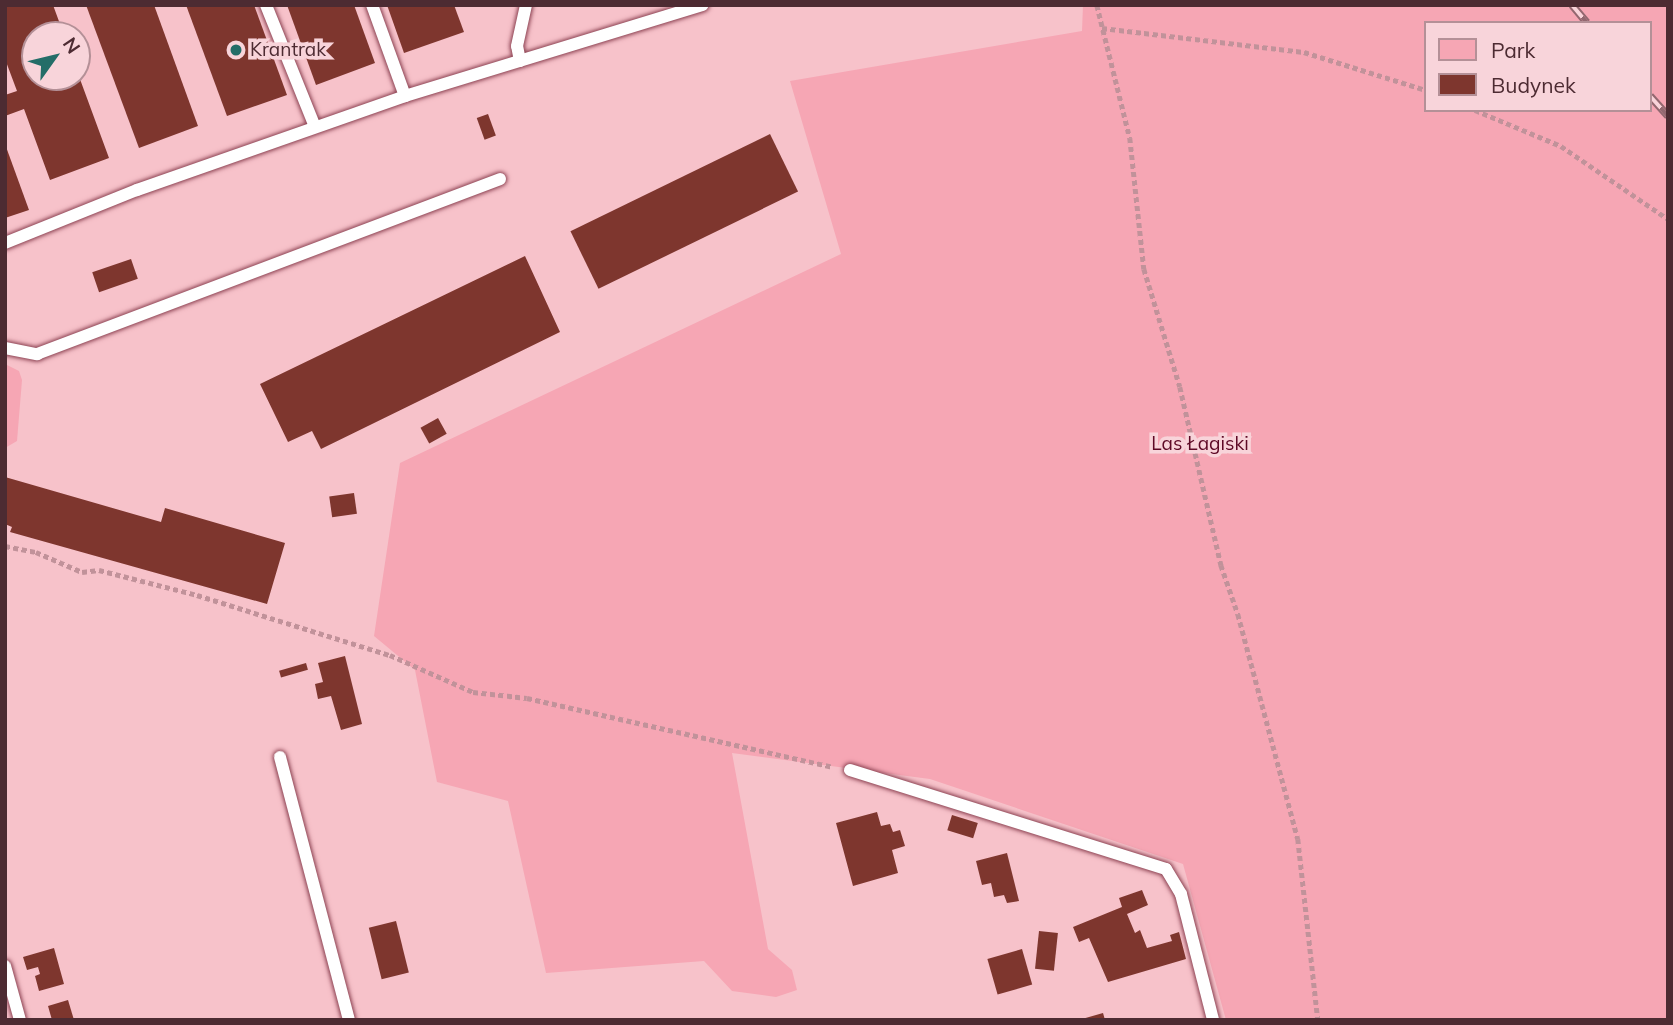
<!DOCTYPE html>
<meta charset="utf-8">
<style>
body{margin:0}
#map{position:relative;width:1673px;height:1025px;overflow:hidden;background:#f7c2ca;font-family:Mulish,sans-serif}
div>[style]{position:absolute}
.green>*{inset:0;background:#f6a6b4}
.building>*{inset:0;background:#7e362e;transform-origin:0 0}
.path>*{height:4.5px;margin-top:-2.25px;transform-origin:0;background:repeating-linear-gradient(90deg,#c1929a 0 5px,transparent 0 8.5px)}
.roads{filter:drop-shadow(0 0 2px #8d4353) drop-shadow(0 0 2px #8d4353)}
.service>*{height:12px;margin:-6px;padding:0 6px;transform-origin:6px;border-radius:6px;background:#fff}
.rail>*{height:8px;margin-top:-4px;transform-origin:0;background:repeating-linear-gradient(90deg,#f8d4da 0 16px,#926870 0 32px);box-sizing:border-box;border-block:2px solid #926870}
.dots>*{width:19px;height:19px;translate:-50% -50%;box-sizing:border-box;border:4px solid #f8d4da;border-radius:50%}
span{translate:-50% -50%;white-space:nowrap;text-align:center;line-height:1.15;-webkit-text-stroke:7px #f8d4da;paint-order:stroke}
.poi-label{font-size:19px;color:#4d2b32}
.left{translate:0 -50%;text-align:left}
.park-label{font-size:19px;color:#5e0926}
.frame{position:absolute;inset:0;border:7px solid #4d2b32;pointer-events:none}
.legend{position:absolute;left:1424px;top:21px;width:228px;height:91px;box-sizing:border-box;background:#f8d4da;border:2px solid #b49097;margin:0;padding:9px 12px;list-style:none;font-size:21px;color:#4d2b32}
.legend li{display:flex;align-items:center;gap:14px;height:35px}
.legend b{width:35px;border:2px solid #b49097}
.north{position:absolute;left:21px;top:21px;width:70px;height:70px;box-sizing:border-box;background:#f8d4da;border:2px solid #b49097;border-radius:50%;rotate:56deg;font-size:19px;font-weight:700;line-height:28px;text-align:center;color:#4d2b32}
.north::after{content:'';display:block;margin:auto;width:24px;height:32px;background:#246d68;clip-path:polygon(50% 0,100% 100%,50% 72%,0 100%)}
</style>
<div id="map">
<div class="green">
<i style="clip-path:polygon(evenodd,1083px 5px,1668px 5px,1668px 1020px,1226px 1020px,1183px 864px,930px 779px,732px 753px,768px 949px,792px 970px,797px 990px,776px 997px,732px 991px,704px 961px,546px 973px,508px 801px,437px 782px,415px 670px,374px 636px,400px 463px,841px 254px,790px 81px,1082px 31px,1083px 5px,1426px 23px,1650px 23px,1650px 110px,1426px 110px,1426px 23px)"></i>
<i style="clip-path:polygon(5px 364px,19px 371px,22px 380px,17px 441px,5px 448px)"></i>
</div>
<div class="building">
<i style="clip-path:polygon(5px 5px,53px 5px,64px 35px,35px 35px,35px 77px,77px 77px,77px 71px,109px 158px,50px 180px,24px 109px,5px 116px,5px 95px,17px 91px,5px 59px)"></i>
<i style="clip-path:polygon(86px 5px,154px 5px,198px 126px,139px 148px)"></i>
<i style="clip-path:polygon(186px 5px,254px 5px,287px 95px,227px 116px)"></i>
<i style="clip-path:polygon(287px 5px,354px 5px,375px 63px,316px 85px)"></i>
<i style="clip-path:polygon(387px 5px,454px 5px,464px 32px,404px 53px)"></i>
<i style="left:488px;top:114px;width:23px;height:12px;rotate:70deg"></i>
<i style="left:770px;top:134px;width:64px;height:222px;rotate:64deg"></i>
<i style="clip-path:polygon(5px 144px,29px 210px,5px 218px)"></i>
<i style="clip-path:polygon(525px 256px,560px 332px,321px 449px,312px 431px,288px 442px,260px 384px)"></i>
<i style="left:131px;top:259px;width:21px;height:41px;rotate:71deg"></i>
<i style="left:438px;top:418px;width:18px;height:20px;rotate:61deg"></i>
<i style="clip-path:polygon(5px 477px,161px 522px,165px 508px,285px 543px,267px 604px,10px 532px,12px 527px,5px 524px)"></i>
<i style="left:354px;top:493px;width:21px;height:25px;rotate:82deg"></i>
<i style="clip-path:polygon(345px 656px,362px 724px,341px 730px,331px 696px,318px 699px,315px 684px,323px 682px,318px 663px)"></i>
<i style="left:306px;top:663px;width:7px;height:28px;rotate:74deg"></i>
<i style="clip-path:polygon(877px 812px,881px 826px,890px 824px,893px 832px,900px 830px,905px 846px,892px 850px,898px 873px,853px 886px,836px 823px)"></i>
<i style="left:952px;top:815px;width:27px;height:16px;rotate:17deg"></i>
<i style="clip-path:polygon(1007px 853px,1019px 901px,1007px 903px,1004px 895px,994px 897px,991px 883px,982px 885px,976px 861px)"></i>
<i style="clip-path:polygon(1142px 890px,1148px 905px,1127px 914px,1135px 933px,1140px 930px,1147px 948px,1172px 941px,1170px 935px,1179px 932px,1186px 959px,1108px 982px,1089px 938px,1079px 942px,1073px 927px,1122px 907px,1119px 898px)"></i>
<i style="left:396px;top:921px;width:53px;height:28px;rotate:76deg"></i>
<i style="left:1039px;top:931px;width:19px;height:38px;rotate:6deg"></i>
<i style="clip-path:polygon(54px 948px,64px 984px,39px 991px,35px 976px,40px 974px,38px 967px,27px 970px,23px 957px)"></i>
<i style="left:1022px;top:949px;width:37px;height:36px;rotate:74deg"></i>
<i style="clip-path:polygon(68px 1000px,74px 1020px,52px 1020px,48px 1006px)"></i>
<i style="clip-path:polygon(1103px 1013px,1105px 1020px,1082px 1020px,1082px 1019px)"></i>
</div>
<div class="path">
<i style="left:1097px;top:5px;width:137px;rotate:76.1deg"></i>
<i style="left:1130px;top:138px;width:132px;rotate:83.9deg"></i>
<i style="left:1144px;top:269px;width:123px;rotate:73deg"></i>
<i style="left:1180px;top:387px;width:183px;rotate:77deg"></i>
<i style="left:1221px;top:565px;width:52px;rotate:70.9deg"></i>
<i style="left:1238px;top:614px;width:233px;rotate:75.1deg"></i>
<i style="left:1298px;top:839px;width:182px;rotate:83.7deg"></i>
<i style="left:1102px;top:28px;width:203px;rotate:6.8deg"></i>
<i style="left:1304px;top:52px;width:128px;rotate:17.3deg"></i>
<i style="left:1475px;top:110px;width:93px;rotate:22.7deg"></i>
<i style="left:1561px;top:146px;width:130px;rotate:34.3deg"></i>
<i style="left:5px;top:546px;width:32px;rotate:11deg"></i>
<i style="left:36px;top:552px;width:50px;rotate:23.5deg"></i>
<i style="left:82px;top:572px;width:17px;rotate:-7deg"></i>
<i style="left:99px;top:570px;width:101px;rotate:14.3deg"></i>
<i style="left:197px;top:595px;width:202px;rotate:17.3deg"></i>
<i style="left:390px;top:655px;width:91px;rotate:24deg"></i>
<i style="left:473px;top:692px;width:54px;rotate:6.3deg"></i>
<i style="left:527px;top:698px;width:313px;rotate:12.7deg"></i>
</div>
<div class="roads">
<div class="service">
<i style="left:266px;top:5px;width:131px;rotate:68.1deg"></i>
<i style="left:520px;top:61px;width:15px;rotate:-101deg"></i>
<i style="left:517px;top:46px;width:42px;rotate:-77.6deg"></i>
<i style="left:405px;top:96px;width:311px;rotate:-17deg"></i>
<i style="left:5px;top:243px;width:142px;rotate:-21.9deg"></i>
<i style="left:137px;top:190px;width:284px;rotate:-19.3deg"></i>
<i style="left:405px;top:96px;width:97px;rotate:-109.9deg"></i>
<i style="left:5px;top:348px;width:33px;rotate:11deg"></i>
<i style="left:37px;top:354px;width:495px;rotate:-20.7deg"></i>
<i style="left:280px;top:757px;width:272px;rotate:75.3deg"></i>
<i style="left:850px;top:770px;width:331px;rotate:17.4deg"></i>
<i style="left:1166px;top:869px;width:29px;rotate:59deg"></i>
<i style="left:1181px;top:894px;width:130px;rotate:75.7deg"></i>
<i style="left:5px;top:966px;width:56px;rotate:74.5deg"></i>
</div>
</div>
<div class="rail">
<i style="left:1572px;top:5px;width:23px;rotate:50deg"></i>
<i style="left:1650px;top:96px;width:27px;rotate:48deg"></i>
</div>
<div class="dots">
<i style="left:236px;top:50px;background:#246d68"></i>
</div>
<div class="poi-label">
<span class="left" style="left:250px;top:50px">Krantrak</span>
</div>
<div class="park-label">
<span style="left:1200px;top:444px">Las Łagiski</span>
</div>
<div class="frame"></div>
<ul class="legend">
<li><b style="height:19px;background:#f6a6b4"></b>Park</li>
<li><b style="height:19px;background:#7e362e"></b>Budynek</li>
</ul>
<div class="north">N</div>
</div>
